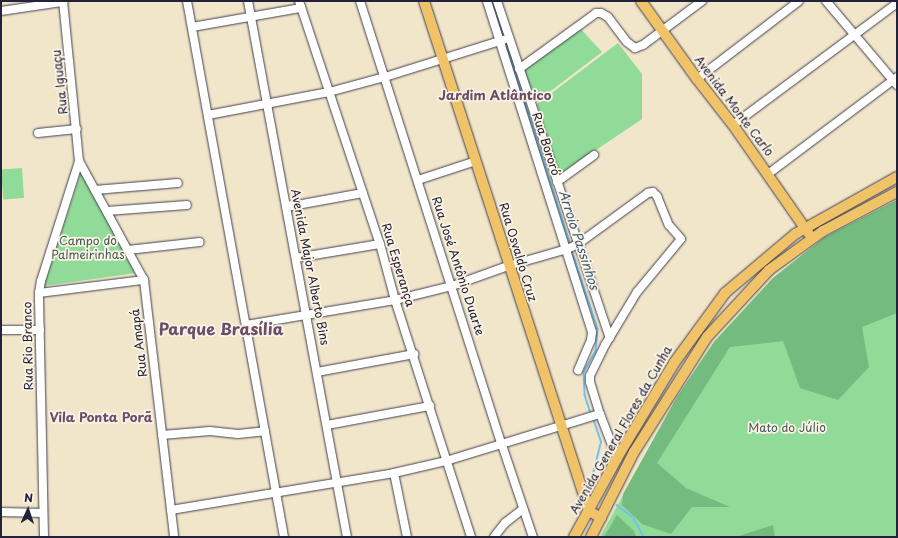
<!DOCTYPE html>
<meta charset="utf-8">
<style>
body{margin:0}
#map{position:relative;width:898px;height:538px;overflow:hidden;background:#f2e6ca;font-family:"Playpen Sans",sans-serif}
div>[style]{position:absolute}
.green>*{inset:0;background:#90db98;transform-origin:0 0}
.forest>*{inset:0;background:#74bb80}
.stream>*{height:1.5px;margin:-0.75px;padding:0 0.75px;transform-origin:0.75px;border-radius:0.75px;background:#72c2ed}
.roads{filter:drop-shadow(0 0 1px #413f50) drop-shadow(0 0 1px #413f50)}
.minor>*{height:8px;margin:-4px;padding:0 4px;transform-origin:4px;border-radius:4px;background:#fff}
.major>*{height:10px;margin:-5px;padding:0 5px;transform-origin:5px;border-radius:5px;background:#f0c369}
span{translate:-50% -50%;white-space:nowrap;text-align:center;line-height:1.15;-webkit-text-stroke:3.5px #fcf5e5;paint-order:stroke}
.street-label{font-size:12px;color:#22223b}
.park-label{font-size:12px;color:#435a57}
.neighbourhood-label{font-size:13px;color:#6a4d6b;font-weight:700}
.water-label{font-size:13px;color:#3e5a79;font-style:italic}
.district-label{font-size:16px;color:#6a4d6b;font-weight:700}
.frame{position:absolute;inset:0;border:2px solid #22223b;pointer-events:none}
.north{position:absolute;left:8px;top:490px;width:40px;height:40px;-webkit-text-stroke:3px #fcf5e5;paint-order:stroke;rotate:3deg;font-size:11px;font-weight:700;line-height:16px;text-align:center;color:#22223b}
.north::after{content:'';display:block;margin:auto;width:14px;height:18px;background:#22223b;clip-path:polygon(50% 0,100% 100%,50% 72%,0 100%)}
</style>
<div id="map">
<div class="green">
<i style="clip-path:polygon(580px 28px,602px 52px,535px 103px,523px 70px)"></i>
<i style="clip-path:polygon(618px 43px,642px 74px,642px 119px,559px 175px,537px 104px)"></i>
<i style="left:22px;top:168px;width:30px;height:21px;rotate:86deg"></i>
<i style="clip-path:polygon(81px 172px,136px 273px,44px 286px,75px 191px)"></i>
<i style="clip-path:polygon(897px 200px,897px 537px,600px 537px,677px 397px,714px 342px,773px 278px,825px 237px)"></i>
</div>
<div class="forest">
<i style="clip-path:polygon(897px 200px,897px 313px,862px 327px,869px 367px,838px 400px,800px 388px,783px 341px,730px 347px,657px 463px,686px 488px,730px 507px,692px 507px,671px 534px,642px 524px,622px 505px,623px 494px,677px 397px,714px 342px,773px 278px,825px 237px)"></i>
<i style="clip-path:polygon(617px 515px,634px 531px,636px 537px,604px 537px)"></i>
<i style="clip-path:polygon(773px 525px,775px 537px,740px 537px,739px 536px)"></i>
</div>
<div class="stream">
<i style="left:492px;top:1px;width:38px;rotate:72deg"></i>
<i style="left:506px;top:43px;width:212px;rotate:72.2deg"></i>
<i style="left:572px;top:250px;width:83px;rotate:71.8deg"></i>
<i style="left:598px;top:329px;width:22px;rotate:95deg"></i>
<i style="left:596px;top:351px;width:25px;rotate:119deg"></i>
<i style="left:584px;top:373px;width:22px;rotate:87deg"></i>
<i style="left:585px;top:395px;width:20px;rotate:72deg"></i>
<i style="left:592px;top:484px;width:6px;rotate:-90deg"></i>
<i style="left:592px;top:478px;width:37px;rotate:-76deg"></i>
<i style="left:601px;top:442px;width:24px;rotate:-109deg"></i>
<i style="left:617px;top:505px;width:20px;rotate:37deg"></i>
<i style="left:633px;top:517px;width:23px;rotate:61deg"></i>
</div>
<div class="roads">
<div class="minor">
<i style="left:187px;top:1px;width:545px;rotate:79.74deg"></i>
<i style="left:248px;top:1px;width:545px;rotate:79.54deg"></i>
<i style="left:299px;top:1px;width:256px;rotate:71.6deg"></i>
<i style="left:380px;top:244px;width:58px;rotate:75deg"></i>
<i style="left:395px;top:300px;width:249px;rotate:72.2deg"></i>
<i style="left:360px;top:1px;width:466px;rotate:72.3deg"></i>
<i style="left:502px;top:445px;width:97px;rotate:71.4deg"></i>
<i style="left:487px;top:1px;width:347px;rotate:72.4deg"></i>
<i style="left:592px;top:332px;width:8px;rotate:97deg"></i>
<i style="left:591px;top:340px;width:33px;rotate:113deg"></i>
<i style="left:497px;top:1px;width:355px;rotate:71.5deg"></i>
<i style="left:826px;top:1px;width:110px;rotate:49.8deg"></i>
<i style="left:1px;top:11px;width:63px;rotate:-8.3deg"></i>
<i style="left:192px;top:27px;width:111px;rotate:-9.9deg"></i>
<i style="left:519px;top:69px;width:95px;rotate:-36deg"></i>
<i style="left:596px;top:13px;width:5px"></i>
<i style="left:601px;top:13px;width:8px;rotate:30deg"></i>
<i style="left:608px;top:17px;width:31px;rotate:53deg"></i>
<i style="left:627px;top:42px;width:10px;rotate:37deg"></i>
<i style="left:635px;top:48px;width:9px;rotate:-21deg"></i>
<i style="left:643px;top:45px;width:74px;rotate:-36.7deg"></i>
<i style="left:697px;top:79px;width:128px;rotate:-37.4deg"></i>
<i style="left:208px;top:115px;width:123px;rotate:-10.8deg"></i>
<i style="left:329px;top:92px;width:58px;rotate:-15deg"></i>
<i style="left:385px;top:77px;width:124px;rotate:-17.4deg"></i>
<i style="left:733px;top:125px;width:204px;rotate:-36.6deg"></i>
<i style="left:38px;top:133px;width:39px;rotate:-6deg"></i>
<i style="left:79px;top:161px;width:136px;rotate:61.4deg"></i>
<i style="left:144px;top:280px;width:259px;rotate:83.3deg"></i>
<i style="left:768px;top:174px;width:161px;rotate:-36.9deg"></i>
<i style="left:418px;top:180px;width:61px;rotate:-18.1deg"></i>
<i style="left:557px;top:182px;width:46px;rotate:-36.1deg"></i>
<i style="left:95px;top:190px;width:83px;rotate:-4.8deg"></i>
<i style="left:286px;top:207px;width:78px;rotate:-10.3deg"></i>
<i style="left:107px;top:211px;width:80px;rotate:-4.3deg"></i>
<i style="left:128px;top:250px;width:72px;rotate:-6.3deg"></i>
<i style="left:296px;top:258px;width:85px;rotate:-9.5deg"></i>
<i style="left:39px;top:293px;width:106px;rotate:-7.1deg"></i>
<i style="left:246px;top:325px;width:151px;rotate:-9.5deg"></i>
<i style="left:395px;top:300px;width:59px;rotate:-13.8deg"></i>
<i style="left:452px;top:286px;width:59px;rotate:-19.7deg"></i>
<i style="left:508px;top:266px;width:61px;rotate:-16.1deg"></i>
<i style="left:567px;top:249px;width:12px;rotate:-24deg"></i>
<i style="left:578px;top:244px;width:87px;rotate:-36.1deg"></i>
<i style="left:648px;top:193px;width:5px;rotate:-11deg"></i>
<i style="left:653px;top:192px;width:6px;rotate:45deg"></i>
<i style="left:657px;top:196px;width:31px;rotate:68deg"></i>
<i style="left:669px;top:225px;width:18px;rotate:49deg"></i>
<i style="left:681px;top:239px;width:69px;rotate:129.7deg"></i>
<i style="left:637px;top:292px;width:62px;rotate:121.1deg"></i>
<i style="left:605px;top:345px;width:34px;rotate:116deg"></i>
<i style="left:590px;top:376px;width:6px;rotate:90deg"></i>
<i style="left:590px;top:382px;width:34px;rotate:73deg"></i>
<i style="left:600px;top:414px;width:47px;rotate:68.9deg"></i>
<i style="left:1px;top:330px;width:39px"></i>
<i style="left:317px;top:372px;width:99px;rotate:-10.5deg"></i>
<i style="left:327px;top:425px;width:105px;rotate:-10.5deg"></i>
<i style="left:162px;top:435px;width:48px;rotate:-4.8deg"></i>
<i style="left:210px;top:431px;width:28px;rotate:6deg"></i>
<i style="left:238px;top:434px;width:27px;rotate:-6deg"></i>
<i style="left:394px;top:473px;width:65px;rotate:78.5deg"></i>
<i style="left:171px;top:510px;width:226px;rotate:-9.4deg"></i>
<i style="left:394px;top:473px;width:53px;rotate:-13deg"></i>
<i style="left:446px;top:461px;width:161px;rotate:-17deg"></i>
<i style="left:1px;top:512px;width:42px;rotate:1.4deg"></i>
<i style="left:44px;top:537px;width:244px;rotate:-91.2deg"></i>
<i style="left:39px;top:293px;width:12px;rotate:-81deg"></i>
<i style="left:41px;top:281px;width:126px;rotate:-72.4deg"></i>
<i style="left:79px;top:161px;width:161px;rotate:-95.7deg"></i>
<i style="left:494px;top:537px;width:18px;rotate:-52deg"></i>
<i style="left:505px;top:523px;width:23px;rotate:-38deg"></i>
</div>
<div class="major">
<i style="left:424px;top:1px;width:536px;rotate:72.07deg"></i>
<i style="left:589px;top:511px;width:14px;rotate:30deg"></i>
<i style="left:641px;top:1px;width:96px;rotate:54.3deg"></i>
<i style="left:697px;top:79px;width:58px;rotate:52deg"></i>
<i style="left:733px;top:125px;width:133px;rotate:55.1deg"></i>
<i style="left:574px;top:537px;width:90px;rotate:-61.4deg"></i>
<i style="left:617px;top:458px;width:111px;rotate:-59deg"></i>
<i style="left:674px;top:363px;width:87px;rotate:-53.9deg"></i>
<i style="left:725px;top:293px;width:92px;rotate:-40.1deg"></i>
<i style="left:795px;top:234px;width:117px;rotate:-29.2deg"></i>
<i style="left:591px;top:537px;width:95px;rotate:-63.2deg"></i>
<i style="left:634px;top:452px;width:136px;rotate:-57.6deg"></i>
<i style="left:707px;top:337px;width:91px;rotate:-47.2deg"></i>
<i style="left:769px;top:270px;width:67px;rotate:-35.8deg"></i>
<i style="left:823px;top:231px;width:84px;rotate:-27.8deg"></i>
</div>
</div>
<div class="street-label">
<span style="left:60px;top:82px;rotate:-96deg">Rua Iguaçu</span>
<span style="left:734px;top:106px;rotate:53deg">Avenida Monte Carlo</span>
<span style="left:546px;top:144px;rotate:72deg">Rua Bororó</span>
<span style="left:518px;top:252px;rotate:73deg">Rua Osvaldo Cruz</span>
<span style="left:398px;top:265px;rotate:73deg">Rua Esperança</span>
<span style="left:458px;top:266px;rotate:72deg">Rua José Antônio Duarte</span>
<span style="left:310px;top:267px;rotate:79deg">Avenida Major Alberto Bins</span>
<span style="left:139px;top:343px;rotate:-97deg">Rua Amapá</span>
<span style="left:28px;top:346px;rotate:-91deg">Rua Rio Branco</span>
<span style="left:621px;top:430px;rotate:-60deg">Avenida General Flores da Cunha</span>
</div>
<div class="park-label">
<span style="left:88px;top:248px">Campo do<br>Palmeirinhas</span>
<span style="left:787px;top:428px">Mato do Júlio</span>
</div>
<div class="neighbourhood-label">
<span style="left:495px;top:95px">Jardim Atlântico</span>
<span style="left:101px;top:417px">Vila Ponta Porã</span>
</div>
<div class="water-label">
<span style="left:579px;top:240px;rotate:72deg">Arroio Passinhos</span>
</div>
<div class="district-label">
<span style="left:221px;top:328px">Parque Brasília</span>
</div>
<div class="frame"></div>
<div class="north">N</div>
</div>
